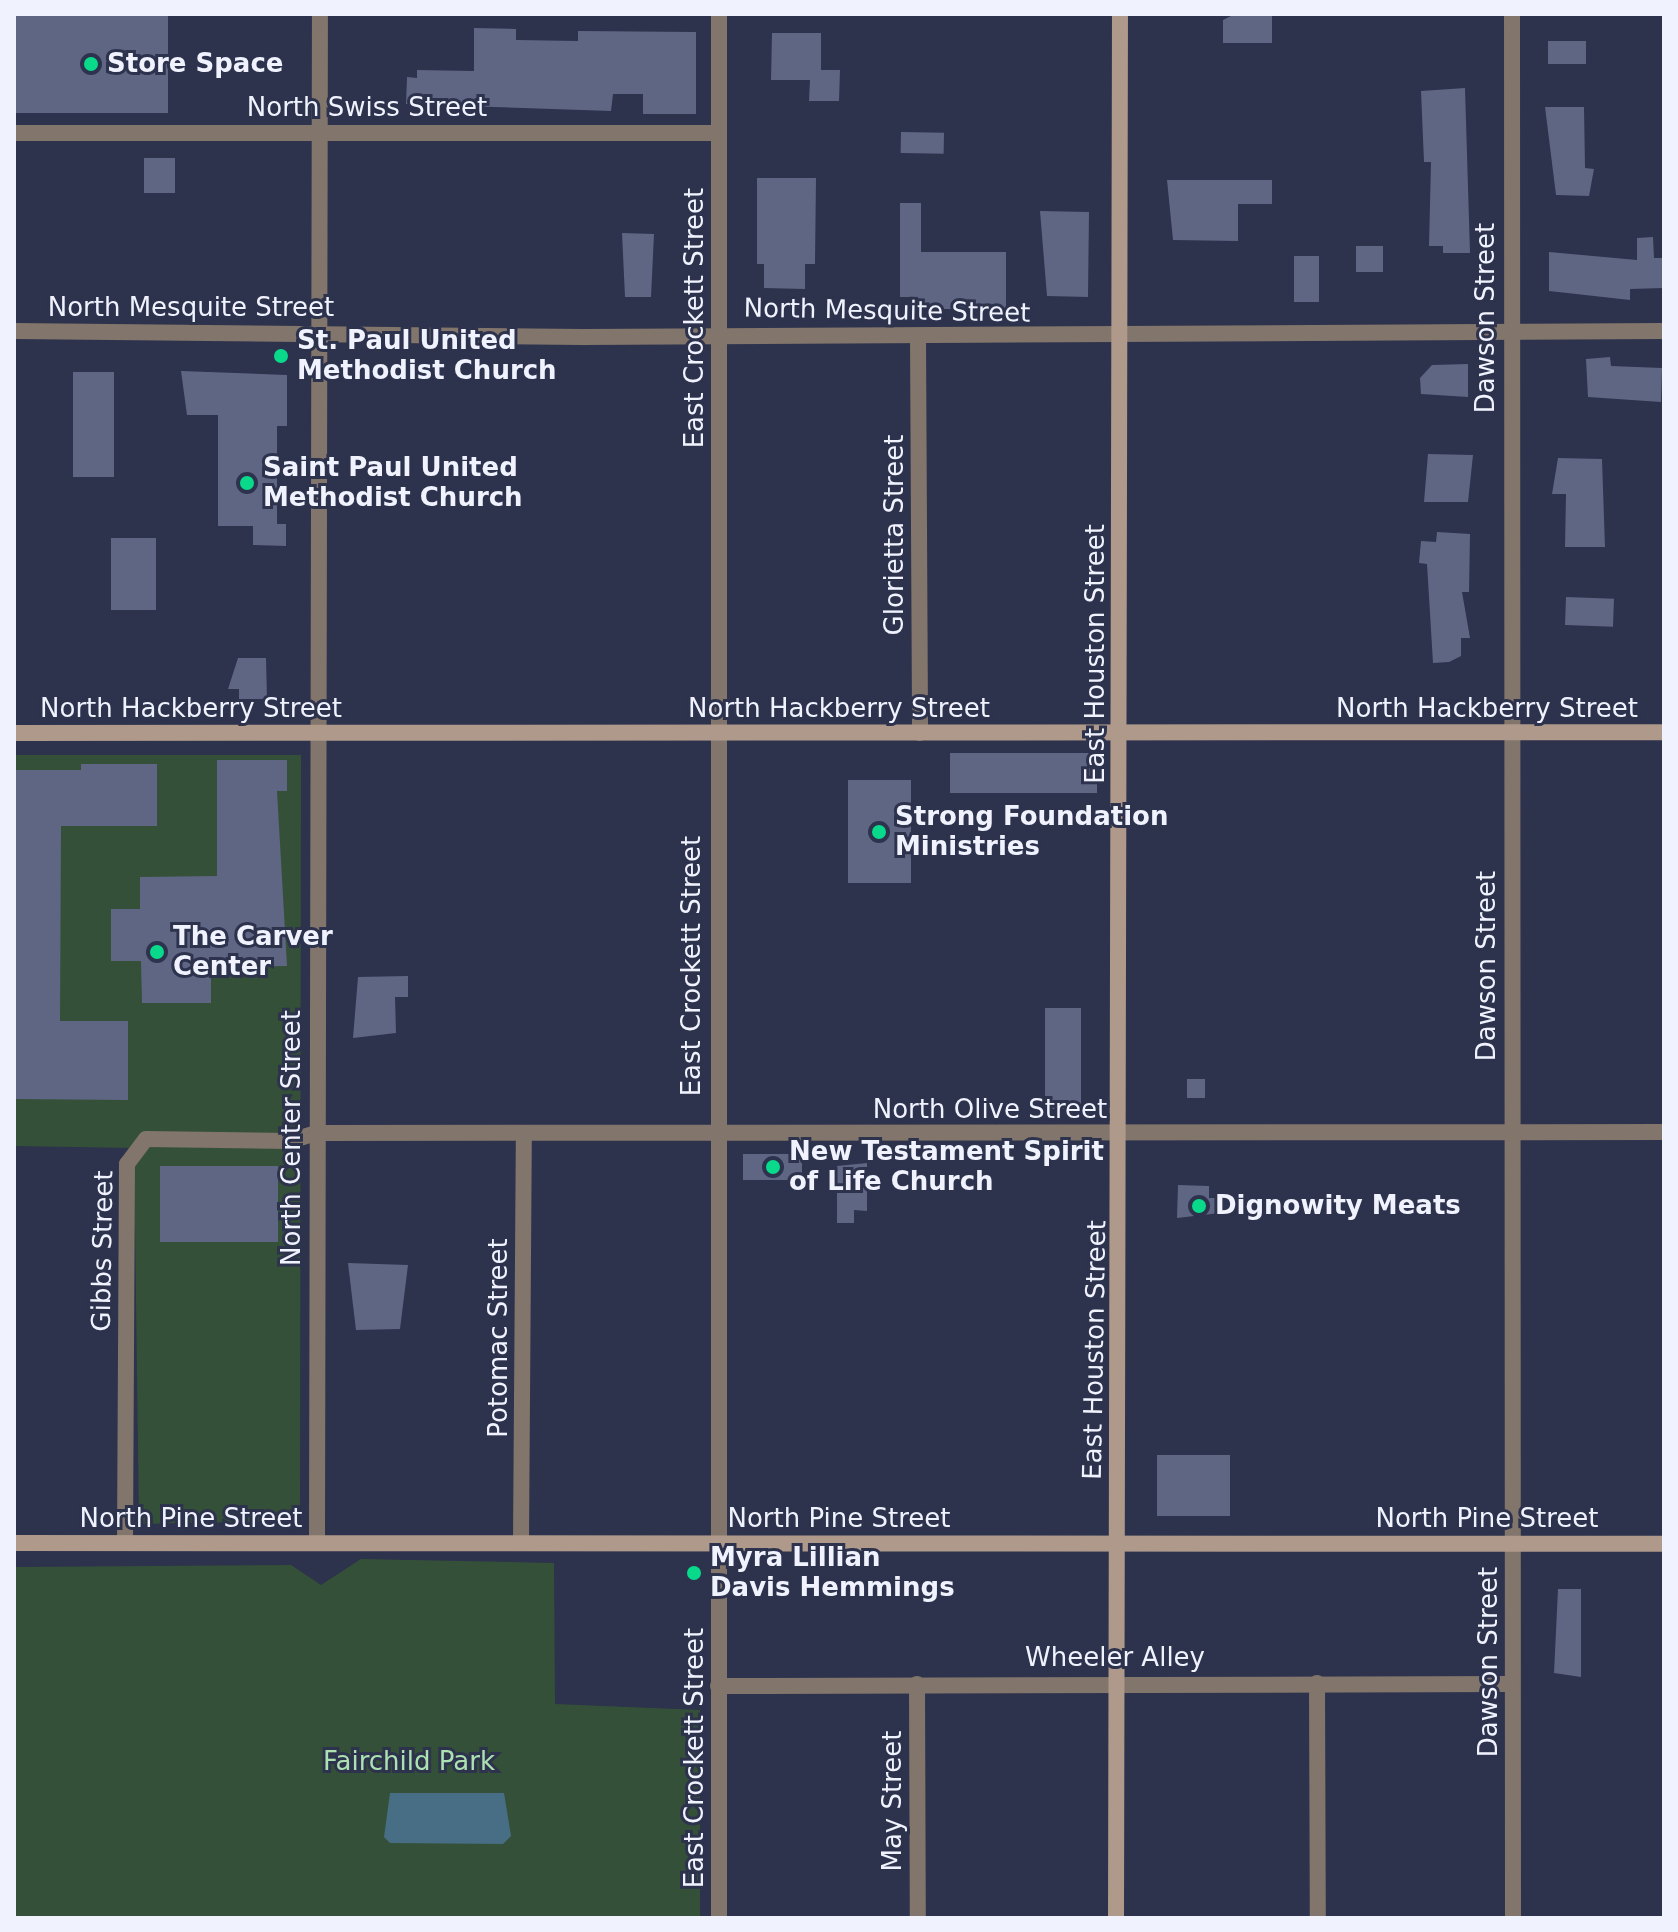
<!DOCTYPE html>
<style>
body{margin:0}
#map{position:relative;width:1678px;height:1932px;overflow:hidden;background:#2d324d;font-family:"DejaVu Sans",sans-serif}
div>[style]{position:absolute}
.green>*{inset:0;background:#355038}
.water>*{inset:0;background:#476e84}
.building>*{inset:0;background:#5f6684;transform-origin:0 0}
.street>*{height:16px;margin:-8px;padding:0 8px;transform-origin:8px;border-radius:8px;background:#82756b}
.secondary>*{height:16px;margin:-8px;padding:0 8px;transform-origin:8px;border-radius:8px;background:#ae998a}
.dots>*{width:22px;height:22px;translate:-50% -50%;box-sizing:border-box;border:4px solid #2d324d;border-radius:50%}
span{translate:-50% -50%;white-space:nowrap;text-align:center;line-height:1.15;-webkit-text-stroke:6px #2d324d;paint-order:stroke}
.poi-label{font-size:26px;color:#f0f3fe;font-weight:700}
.left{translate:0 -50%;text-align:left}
.street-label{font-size:26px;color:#f0f3fe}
.park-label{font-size:26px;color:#ace1b0}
.frame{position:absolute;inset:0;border:16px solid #f0f3fe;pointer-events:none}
</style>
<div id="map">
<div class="green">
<i style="clip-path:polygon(14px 755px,301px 755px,300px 1521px,139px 1524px,134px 1148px,14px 1146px)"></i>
<i style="clip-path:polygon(361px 1559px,554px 1563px,555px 1704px,700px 1710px,700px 1918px,14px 1918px,14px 1567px,291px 1565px,321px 1585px)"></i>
</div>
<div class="water">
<i style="clip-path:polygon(390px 1793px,504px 1793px,511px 1836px,503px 1844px,390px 1843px,384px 1837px)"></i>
</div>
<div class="building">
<i style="left:14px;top:14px;width:154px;height:99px"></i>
<i style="clip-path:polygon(1235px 14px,1272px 14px,1272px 43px,1223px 43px,1223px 20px)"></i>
<i style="clip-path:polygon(474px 28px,516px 29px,516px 40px,578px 41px,578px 31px,696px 32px,696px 114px,643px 114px,643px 94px,613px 94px,611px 111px,406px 104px,407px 77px,417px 78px,417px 70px,474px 71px)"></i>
<i style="clip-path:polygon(772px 33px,821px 33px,821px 70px,840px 70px,839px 101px,809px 101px,810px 80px,771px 80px)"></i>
<i style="left:1548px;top:41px;width:38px;height:23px"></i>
<i style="clip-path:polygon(1465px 88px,1470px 253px,1443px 253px,1443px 246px,1429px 246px,1431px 162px,1424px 162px,1421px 91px)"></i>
<i style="clip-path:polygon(1545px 107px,1584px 107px,1585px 168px,1594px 169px,1589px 196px,1556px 195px)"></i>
<i style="left:901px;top:132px;width:43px;height:21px;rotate:1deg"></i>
<i style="left:144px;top:158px;width:31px;height:35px"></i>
<i style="clip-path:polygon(757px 178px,816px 178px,815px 264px,805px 264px,805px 289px,764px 288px,764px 264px,757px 264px)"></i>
<i style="clip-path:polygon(1167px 180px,1272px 180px,1272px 204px,1238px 204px,1238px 241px,1173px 240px)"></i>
<i style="clip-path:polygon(900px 203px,921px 203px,921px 252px,1006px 252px,1006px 309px,918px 309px,918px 297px,900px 297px)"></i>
<i style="clip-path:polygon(1040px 211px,1089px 212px,1088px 297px,1047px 296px)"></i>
<i style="clip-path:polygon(622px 233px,654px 234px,651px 297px,625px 297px)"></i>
<i style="clip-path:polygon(1653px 237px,1654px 258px,1664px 258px,1664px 288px,1630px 289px,1630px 300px,1549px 291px,1549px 252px,1637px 260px,1637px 238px)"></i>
<i style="left:1356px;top:246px;width:27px;height:26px"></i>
<i style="left:1294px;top:256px;width:25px;height:46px"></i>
<i style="clip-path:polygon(1610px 357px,1611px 366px,1662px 368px,1661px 402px,1588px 397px,1586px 359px)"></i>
<i style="clip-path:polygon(1468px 364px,1468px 397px,1421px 394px,1420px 378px,1432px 365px)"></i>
<i style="clip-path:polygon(181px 371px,287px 375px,287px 426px,277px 426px,277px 524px,286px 524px,286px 546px,253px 545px,253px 526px,218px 526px,218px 415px,187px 415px)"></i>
<i style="left:73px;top:372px;width:41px;height:105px"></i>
<i style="clip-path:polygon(1428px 454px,1473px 455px,1468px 502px,1424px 502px)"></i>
<i style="clip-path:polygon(1558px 458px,1602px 459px,1605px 547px,1565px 547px,1566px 494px,1552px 494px)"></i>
<i style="clip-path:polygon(1437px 532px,1470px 534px,1469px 592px,1462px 592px,1470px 638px,1461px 638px,1461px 656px,1449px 662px,1433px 663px,1427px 564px,1419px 563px,1421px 541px,1436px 542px)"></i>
<i style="left:111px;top:538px;width:45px;height:72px"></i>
<i style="left:1566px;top:597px;width:48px;height:28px;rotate:2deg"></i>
<i style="clip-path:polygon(238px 658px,266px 658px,267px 699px,239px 699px,239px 689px,228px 689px)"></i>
<i style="left:950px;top:753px;width:147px;height:40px"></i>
<i style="clip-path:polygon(217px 760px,287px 760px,287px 791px,277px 791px,287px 966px,211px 967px,211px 1003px,142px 1003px,141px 961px,111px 961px,111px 909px,140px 909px,140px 877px,217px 876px)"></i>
<i style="clip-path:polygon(81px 764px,157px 764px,157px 826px,61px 826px,60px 1021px,128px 1021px,128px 1100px,14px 1099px,14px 770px,81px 770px)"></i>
<i style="left:848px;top:780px;width:63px;height:103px"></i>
<i style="clip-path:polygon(408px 976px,408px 997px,395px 997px,396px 1033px,353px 1038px,358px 977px)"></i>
<i style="left:1045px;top:1008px;width:36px;height:101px"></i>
<i style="left:1187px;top:1079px;width:18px;height:19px"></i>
<i style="left:802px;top:1154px;width:26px;height:59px;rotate:90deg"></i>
<i style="clip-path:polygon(867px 1163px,867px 1211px,854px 1210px,854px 1223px,837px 1223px,837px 1166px)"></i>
<i style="left:160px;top:1166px;width:118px;height:76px"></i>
<i style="clip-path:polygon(1178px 1185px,1209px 1186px,1209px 1198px,1220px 1198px,1220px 1213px,1177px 1218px)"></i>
<i style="clip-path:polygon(348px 1263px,408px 1265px,400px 1329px,356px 1330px)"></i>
<i style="left:1230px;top:1455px;width:61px;height:73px;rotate:90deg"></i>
<i style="clip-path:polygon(1558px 1589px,1581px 1589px,1581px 1677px,1554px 1673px)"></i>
</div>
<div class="street">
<i style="left:1512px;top:14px;width:1904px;rotate:89.97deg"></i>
<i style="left:14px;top:133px;width:705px"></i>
<i style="left:14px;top:331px;width:569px;rotate:0.6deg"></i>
<i style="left:583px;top:337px;width:1081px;rotate:-0.32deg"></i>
<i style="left:918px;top:337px;width:396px;rotate:89.7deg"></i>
<i style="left:125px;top:1543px;width:379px;rotate:-89.7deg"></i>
<i style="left:127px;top:1164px;width:31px;rotate:-53deg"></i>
<i style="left:146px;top:1139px;width:144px;rotate:0.8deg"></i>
<i style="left:290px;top:1141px;width:27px;rotate:-17deg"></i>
<i style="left:316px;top:1133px;width:1348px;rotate:-0.04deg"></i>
<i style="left:317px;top:1543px;width:1529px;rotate:-89.89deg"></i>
<i style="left:521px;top:1543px;width:410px;rotate:-89.6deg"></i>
<i style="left:1317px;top:1683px;width:235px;rotate:89.8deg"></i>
<i style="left:917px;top:1684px;width:234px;rotate:89.8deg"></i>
<i style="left:718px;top:1686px;width:794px;rotate:-0.14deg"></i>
<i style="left:719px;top:1918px;width:1904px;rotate:-90deg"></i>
</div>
<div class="secondary">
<i style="left:14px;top:733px;width:1650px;rotate:-0.03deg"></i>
<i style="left:14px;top:1543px;width:1650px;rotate:0.03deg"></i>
<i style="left:1116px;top:1918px;width:1904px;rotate:-89.88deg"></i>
</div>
<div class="dots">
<i style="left:91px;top:64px;background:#08d98b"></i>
<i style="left:281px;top:356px;background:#08d98b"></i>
<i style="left:247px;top:483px;background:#08d98b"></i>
<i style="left:879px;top:832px;background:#08d98b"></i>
<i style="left:157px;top:952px;background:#08d98b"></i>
<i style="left:773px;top:1167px;background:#08d98b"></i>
<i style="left:1199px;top:1206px;background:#08d98b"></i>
<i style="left:694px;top:1573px;background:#08d98b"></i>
</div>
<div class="poi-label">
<span class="left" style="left:107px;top:64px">Store Space</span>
<span class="left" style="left:297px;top:356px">St. Paul United<br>Methodist Church</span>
<span class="left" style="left:263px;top:483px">Saint Paul United<br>Methodist Church</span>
<span class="left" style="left:895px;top:832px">Strong Foundation<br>Ministries</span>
<span class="left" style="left:173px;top:952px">The Carver<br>Center</span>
<span class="left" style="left:789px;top:1167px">New Testament Spirit<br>of Life Church</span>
<span class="left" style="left:1215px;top:1206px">Dignowity Meats</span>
<span class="left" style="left:710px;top:1573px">Myra Lillian<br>Davis Hemmings</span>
</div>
<div class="street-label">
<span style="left:367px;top:108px">North Swiss Street</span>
<span style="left:191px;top:308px">North Mesquite Street</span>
<span style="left:887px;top:311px;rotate:1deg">North Mesquite Street</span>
<span style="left:695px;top:318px;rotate:-90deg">East Crockett Street</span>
<span style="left:1486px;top:318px;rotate:-90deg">Dawson Street</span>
<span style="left:895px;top:535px;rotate:-90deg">Glorietta Street</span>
<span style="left:1096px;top:654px;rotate:-90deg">East Houston Street</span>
<span style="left:191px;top:709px">North Hackberry Street</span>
<span style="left:839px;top:709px">North Hackberry Street</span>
<span style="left:1487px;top:709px">North Hackberry Street</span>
<span style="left:692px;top:966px;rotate:-90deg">East Crockett Street</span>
<span style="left:1487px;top:966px;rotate:-90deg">Dawson Street</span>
<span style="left:990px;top:1110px">North Olive Street</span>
<span style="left:292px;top:1138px;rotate:-90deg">North Center Street</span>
<span style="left:103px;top:1251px;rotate:-89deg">Gibbs Street</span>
<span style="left:499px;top:1338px;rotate:-90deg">Potomac Street</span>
<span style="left:1095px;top:1350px;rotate:-89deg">East Houston Street</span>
<span style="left:191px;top:1519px">North Pine Street</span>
<span style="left:839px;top:1519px">North Pine Street</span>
<span style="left:1487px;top:1519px">North Pine Street</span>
<span style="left:1115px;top:1658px">Wheeler Alley</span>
<span style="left:1489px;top:1662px;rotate:-90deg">Dawson Street</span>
<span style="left:695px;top:1758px;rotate:-90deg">East Crockett Street</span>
<span style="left:893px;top:1801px;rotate:-90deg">May Street</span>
</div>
<div class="park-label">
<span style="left:409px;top:1762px">Fairchild Park</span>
</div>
<div class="frame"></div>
</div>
